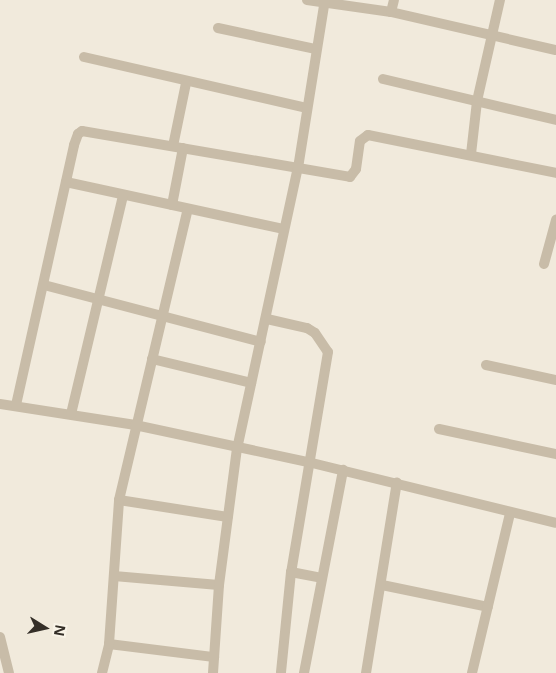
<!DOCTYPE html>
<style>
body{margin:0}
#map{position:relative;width:556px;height:673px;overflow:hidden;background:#f1eadc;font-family:"Open Sans",sans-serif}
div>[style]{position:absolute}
.street>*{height:10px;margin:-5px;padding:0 5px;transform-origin:5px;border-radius:5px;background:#c8bca8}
span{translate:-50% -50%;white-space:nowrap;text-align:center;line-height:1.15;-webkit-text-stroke:4px #f9f4e8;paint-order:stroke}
.north{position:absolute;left:20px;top:603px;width:50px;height:50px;-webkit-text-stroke:4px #f9f4e8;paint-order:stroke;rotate:100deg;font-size:14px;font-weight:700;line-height:20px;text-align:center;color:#352f28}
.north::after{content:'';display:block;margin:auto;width:18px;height:22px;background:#352f28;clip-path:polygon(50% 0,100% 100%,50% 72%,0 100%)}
</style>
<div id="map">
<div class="street">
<i style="left:307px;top:0;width:85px;rotate:8.1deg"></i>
<i style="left:391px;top:12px;width:169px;rotate:13deg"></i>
<i style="left:391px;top:12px;width:12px;rotate:-76deg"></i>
<i style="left:218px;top:28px;width:99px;rotate:12.2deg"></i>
<i style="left:84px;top:57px;width:228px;rotate:12.9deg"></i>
<i style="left:383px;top:79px;width:178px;rotate:13.3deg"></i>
<i style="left:173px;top:146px;width:64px;rotate:-78.3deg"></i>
<i style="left:471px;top:154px;width:53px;rotate:-83.5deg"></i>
<i style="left:477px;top:101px;width:104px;rotate:-77.2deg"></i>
<i style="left:66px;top:182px;width:222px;rotate:12.2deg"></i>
<i style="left:172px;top:205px;width:58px;rotate:-79.1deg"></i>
<i style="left:544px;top:264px;width:46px;rotate:-74.7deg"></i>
<i style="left:44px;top:285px;width:224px;rotate:14.7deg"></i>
<i style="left:267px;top:319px;width:41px;rotate:12.7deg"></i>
<i style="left:307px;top:328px;width:9px;rotate:32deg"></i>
<i style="left:315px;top:333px;width:23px;rotate:56deg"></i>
<i style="left:328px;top:352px;width:223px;rotate:99.5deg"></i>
<i style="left:291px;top:572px;width:101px;rotate:95.7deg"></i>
<i style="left:152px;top:359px;width:102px;rotate:13.6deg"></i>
<i style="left:486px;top:365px;width:72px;rotate:12.1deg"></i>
<i style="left:0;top:404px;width:137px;rotate:8.8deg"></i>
<i style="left:135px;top:425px;width:177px;rotate:12.1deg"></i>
<i style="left:308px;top:462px;width:255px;rotate:13.8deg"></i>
<i style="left:16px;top:405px;width:266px;rotate:-77.4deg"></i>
<i style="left:74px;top:145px;width:12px;rotate:-70deg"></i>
<i style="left:78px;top:134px;width:5px;rotate:-37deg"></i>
<i style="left:82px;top:131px;width:272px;rotate:9.7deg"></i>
<i style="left:350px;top:177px;width:10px;rotate:-53deg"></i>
<i style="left:356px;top:169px;width:28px;rotate:-82deg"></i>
<i style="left:360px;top:141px;width:10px;rotate:-37deg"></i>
<i style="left:368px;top:135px;width:192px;rotate:11.4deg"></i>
<i style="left:71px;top:414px;width:225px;rotate:-76.6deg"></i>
<i style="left:439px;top:429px;width:120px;rotate:12.1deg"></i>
<i style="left:119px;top:500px;width:110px;rotate:8.9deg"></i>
<i style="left:291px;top:572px;width:31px;rotate:11deg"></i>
<i style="left:114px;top:576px;width:105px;rotate:4.9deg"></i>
<i style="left:382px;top:585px;width:108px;rotate:11.7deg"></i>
<i style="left:0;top:637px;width:37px;rotate:76deg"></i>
<i style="left:109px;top:644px;width:106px;rotate:7.1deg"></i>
<i style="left:102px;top:673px;width:30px;rotate:-76deg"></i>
<i style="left:109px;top:644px;width:144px;rotate:-86deg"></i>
<i style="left:119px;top:500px;width:299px;rotate:-76.7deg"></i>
<i style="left:213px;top:673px;width:88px;rotate:-86.1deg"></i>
<i style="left:219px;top:585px;width:137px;rotate:-82.5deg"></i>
<i style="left:237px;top:449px;width:288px;rotate:-77.8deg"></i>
<i style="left:298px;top:168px;width:170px;rotate:-80.9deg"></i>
<i style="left:304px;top:673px;width:207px;rotate:-79.1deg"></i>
<i style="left:366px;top:673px;width:193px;rotate:-80.8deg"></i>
<i style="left:472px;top:673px;width:164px;rotate:-76.6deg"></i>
</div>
<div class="north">N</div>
</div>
